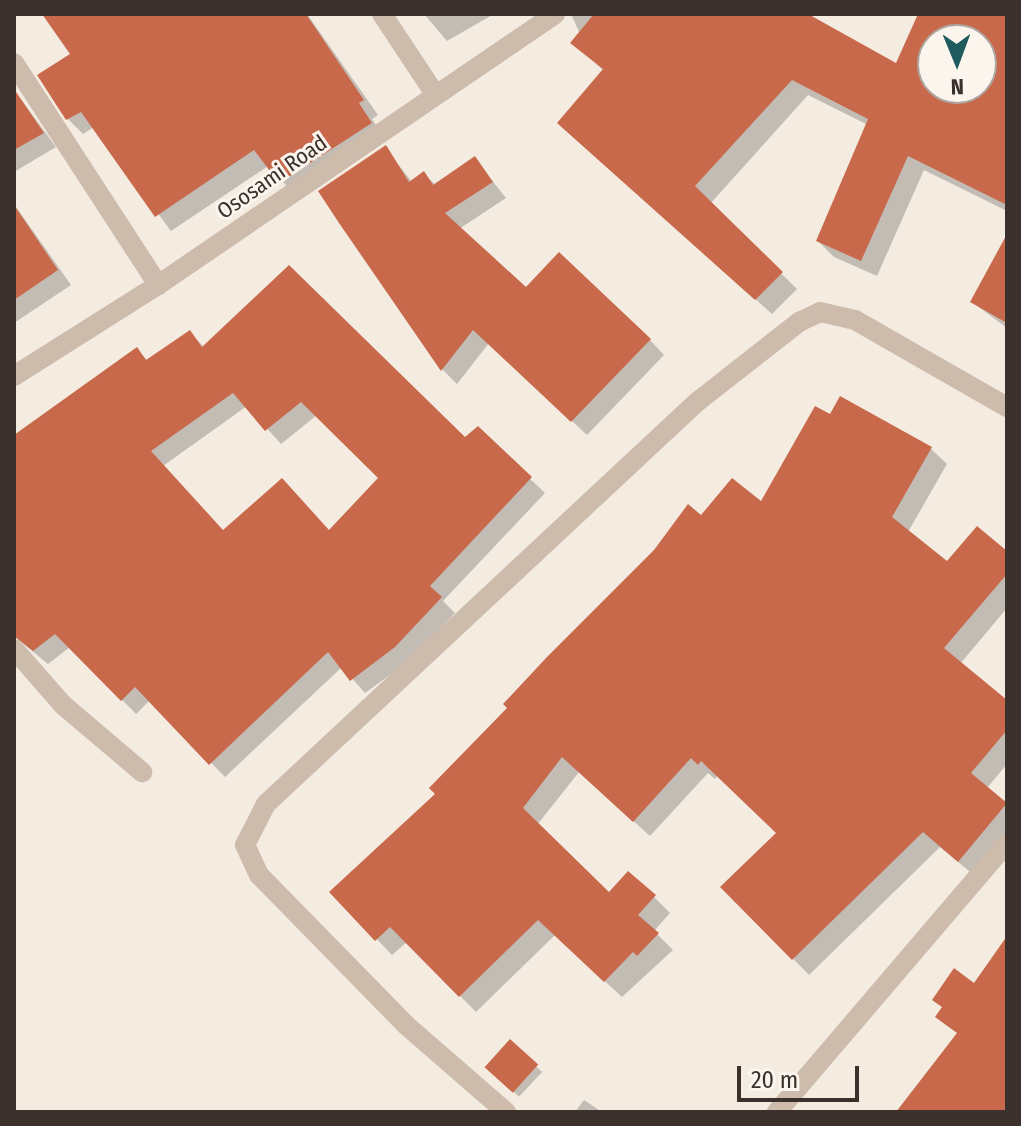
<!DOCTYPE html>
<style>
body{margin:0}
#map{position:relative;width:1021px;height:1126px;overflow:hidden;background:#f4ebe1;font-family:"Fira Sans Condensed",sans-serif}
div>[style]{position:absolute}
.shadow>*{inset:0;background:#0003;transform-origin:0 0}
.building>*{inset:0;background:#c8694b;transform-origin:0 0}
.minor>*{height:20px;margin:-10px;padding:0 10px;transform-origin:10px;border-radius:10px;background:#cdbbac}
span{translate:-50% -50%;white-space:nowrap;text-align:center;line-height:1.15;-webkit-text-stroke:6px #fbf5ee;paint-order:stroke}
.street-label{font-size:22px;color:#3b302b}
.frame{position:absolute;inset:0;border:16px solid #3b302b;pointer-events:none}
.north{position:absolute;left:917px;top:24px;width:80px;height:80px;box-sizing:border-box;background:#fbf5ee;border:2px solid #aea6a0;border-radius:50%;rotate:179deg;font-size:22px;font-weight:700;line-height:32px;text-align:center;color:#3b302b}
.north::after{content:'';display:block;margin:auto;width:28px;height:36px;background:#1f5a5e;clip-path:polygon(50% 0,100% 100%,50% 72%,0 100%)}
.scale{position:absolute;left:737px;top:1066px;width:122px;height:36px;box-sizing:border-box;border:4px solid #3b302b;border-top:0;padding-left:10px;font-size:24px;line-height:28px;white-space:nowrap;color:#3b302b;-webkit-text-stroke:6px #fbf5ee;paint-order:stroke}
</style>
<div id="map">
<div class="shadow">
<i style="clip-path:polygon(45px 14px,307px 14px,378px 115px,372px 119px,385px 139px,296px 196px,268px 166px,171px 231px,94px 127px,83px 134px,68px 119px,73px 54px)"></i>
<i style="clip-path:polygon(424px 14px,494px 14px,447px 41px)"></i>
<i style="clip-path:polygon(evenodd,571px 14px,808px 14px,897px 66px,920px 14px,1007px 14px,1007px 211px,924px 170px,877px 276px,834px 257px,818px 241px,868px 125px,808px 95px,710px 204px,797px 289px,772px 314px,576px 138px,604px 71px,573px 43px,580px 34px,571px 14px,933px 40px,981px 40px,981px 88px,933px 88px,933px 40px)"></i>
<i style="clip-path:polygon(14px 90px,56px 147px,14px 172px)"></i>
<i style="clip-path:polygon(385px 148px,412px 182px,424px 174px,436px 185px,475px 159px,506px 198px,459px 229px,526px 289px,650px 340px,664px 355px,587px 435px,489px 343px,457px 384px,443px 370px,321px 192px)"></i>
<i style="clip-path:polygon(14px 204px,71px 285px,14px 323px)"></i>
<i style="clip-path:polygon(1007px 238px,1007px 328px,972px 302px)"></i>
<i style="clip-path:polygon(evenodd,190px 333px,205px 348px,465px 440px,478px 429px,545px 493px,443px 601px,455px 613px,409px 661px,365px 693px,342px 667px,225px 777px,150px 700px,136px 714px,70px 647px,48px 664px,14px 636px,14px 438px,137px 350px,148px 361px,190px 333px,247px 406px,281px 444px,317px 415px,381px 478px,330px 532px,223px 533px,163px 466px,247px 406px)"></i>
<i style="clip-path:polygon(830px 417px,931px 449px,947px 464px,908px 532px,948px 564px,1007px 554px,1007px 608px,960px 664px,1007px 703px,1007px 764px,987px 788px,1007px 805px,1007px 838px,975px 876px,940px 847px,809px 975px,723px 887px,778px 833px,718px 775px,715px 779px,708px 773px,650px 836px,579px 772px,537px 825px,609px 895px,654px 897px,670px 913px,654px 931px,673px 950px,622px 997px,555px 935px,476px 1012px,407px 942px,392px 955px,332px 892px,438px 794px,702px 518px,761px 504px)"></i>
<i style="left:510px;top:1042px;width:44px;height:34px;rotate:43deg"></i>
<i style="clip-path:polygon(584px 1100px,602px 1112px,575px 1112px)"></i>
</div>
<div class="building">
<i style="clip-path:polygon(42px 14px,306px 14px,364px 100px,359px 103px,372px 123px,279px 183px,254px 150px,155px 217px,81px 112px,66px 120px,37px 75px,70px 54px)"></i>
<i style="clip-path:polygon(evenodd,594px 14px,808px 14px,896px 63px,918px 14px,1007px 14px,1007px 205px,908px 156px,861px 261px,816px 241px,868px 119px,792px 80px,695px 186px,783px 272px,755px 300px,557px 123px,603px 69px,570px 43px,594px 14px,933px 40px,981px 40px,981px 88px,933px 88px,933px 40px)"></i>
<i style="clip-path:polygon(14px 89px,44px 133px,14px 150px)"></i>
<i style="clip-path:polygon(386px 145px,409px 182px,424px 171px,433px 185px,475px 156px,493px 182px,445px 213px,526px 287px,559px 252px,651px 339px,571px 422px,473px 330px,441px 371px,339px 223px,318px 191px)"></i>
<i style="clip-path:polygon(14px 205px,58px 270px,14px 300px)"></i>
<i style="clip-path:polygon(1007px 234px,1007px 323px,970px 302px)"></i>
<i style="clip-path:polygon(evenodd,289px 265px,465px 437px,478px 426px,532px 477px,430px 586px,442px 597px,395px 647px,350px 681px,328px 652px,209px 765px,135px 687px,121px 701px,55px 634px,33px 651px,14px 636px,14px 435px,137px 347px,146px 360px,190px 330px,202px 347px,289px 265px,233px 393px,265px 431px,301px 402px,378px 478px,329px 530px,282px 478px,223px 530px,151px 451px,233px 393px)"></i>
<i style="clip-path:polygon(840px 396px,932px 447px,892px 517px,947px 561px,977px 526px,1007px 551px,1007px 574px,944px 648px,1007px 700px,1007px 730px,971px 773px,1007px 803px,958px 862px,923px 832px,792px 960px,720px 887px,776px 833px,701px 761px,698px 765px,691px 758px,633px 822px,562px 757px,523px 808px,609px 892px,628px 871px,656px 895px,638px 915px,659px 933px,637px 956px,633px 952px,604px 982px,538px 920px,459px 997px,390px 927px,375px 941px,329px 892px,435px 794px,429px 788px,507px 708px,503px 704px,547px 657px,654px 550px,688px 504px,701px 515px,732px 478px,761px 501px,815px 406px,830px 414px)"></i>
<i style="clip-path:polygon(1007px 936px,1007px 1112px,896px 1112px,957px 1033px,935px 1017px,942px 1007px,932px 1000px,954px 968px,974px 983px)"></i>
<i style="left:510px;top:1039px;width:38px;height:38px;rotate:42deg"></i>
</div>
<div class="minor">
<i style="left:382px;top:14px;width:96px;rotate:56.5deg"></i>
<i style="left:14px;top:63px;width:265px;rotate:57deg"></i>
<i style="left:14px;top:376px;width:170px;rotate:-32.3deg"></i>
<i style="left:158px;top:285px;width:481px;rotate:-34.3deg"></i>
<i style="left:14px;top:649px;width:74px;rotate:48.8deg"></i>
<i style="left:63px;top:705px;width:104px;rotate:40.3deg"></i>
<i style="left:506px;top:1112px;width:133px;rotate:-139deg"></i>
<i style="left:406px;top:1025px;width:210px;rotate:-134.4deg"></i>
<i style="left:259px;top:875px;width:33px;rotate:-115deg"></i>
<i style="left:245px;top:845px;width:46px;rotate:-62.9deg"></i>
<i style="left:266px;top:804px;width:589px;rotate:-43.01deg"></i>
<i style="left:697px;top:402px;width:130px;rotate:-38.1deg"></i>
<i style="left:799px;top:322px;width:23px;rotate:-25deg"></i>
<i style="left:820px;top:312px;width:36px;rotate:13deg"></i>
<i style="left:855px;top:320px;width:175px;rotate:29.8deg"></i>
<i style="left:777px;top:1112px;width:354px;rotate:-49.5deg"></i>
</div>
<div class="street-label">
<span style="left:272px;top:177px;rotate:-35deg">Ososami Road</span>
</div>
<div class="frame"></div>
<div class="north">N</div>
<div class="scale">20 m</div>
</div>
